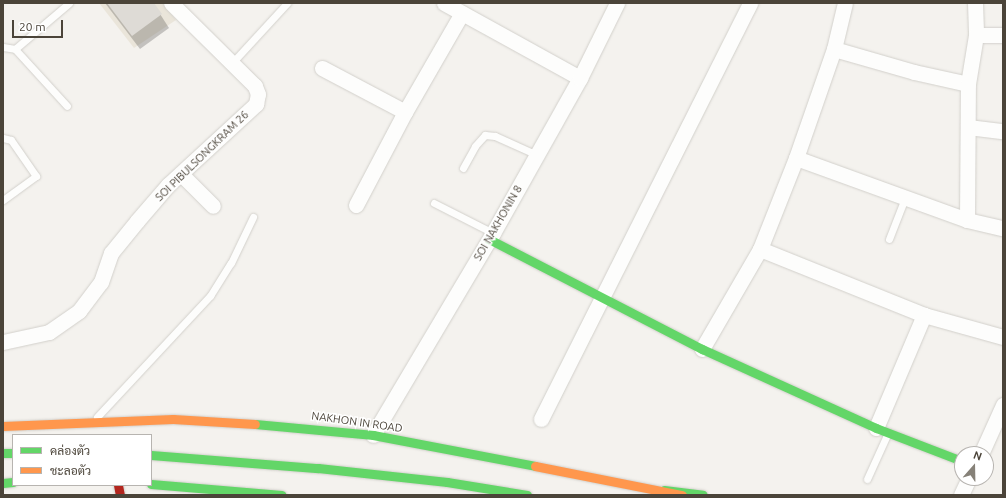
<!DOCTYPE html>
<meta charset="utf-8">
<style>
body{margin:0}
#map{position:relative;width:1006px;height:498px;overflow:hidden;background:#f4f2ee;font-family:Ubuntu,Sarabun,sans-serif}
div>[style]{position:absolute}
.education>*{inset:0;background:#eae5da}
.shadow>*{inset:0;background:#0003}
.building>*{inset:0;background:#dedbd6}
.roads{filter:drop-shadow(0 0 1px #d2d0cb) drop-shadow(0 0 1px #d2d0cb)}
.lane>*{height:7px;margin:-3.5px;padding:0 3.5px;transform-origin:3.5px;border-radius:3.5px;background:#fdfdfc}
.street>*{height:15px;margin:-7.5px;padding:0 7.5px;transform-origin:7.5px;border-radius:7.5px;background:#fdfdfc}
.fast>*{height:9px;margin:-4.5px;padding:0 4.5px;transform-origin:4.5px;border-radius:4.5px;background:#63d668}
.slow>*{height:9px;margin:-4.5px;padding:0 4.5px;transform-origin:4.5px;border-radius:4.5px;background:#ff974d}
.jam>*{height:9px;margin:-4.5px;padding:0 4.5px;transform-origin:4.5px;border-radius:4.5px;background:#b3261e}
span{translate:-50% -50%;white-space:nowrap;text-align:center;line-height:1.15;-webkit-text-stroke:3px #fff;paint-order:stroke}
.street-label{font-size:11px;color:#4b4439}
.frame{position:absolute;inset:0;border:4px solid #4b4439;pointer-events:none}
.legend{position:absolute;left:12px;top:434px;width:140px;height:52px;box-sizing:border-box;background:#fff;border:1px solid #b7b4b0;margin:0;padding:5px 7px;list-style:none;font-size:12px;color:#4b4439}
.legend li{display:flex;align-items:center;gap:8px;height:20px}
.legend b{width:20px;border:1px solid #b7b4b0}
.north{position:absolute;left:954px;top:446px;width:40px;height:40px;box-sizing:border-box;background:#fff;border:1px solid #b7b4b0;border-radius:50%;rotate:20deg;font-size:11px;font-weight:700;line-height:16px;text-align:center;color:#4b4439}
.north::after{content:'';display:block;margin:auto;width:14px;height:18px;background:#868178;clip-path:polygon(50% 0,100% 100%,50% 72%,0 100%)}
.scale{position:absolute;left:12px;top:20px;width:51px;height:18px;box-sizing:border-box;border:2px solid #4b4439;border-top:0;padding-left:5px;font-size:12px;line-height:14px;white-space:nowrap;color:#4b4439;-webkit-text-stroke:3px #fff;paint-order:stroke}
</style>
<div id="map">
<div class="education">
<i style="clip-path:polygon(99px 3px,163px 3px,176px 20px,134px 48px)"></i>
</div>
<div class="shadow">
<i style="clip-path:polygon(105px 3px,153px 3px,169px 28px,140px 49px)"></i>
</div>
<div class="building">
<i style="clip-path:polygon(107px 3px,154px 3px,162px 14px,132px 36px)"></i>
</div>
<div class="roads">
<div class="lane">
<i style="left:3px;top:47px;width:12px;rotate:9deg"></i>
<i style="left:15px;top:49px;width:71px;rotate:-40.4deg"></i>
<i style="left:15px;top:49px;width:77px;rotate:47.6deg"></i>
<i style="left:231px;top:64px;width:83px;rotate:-47.4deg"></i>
<i style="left:3px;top:138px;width:8px;rotate:14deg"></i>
<i style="left:11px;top:140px;width:44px;rotate:55.2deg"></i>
<i style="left:36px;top:176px;width:41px;rotate:144deg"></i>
<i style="left:463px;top:168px;width:25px;rotate:-61deg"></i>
<i style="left:475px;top:146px;width:15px;rotate:-48deg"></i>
<i style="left:485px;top:135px;width:10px;rotate:6deg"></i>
<i style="left:495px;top:136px;width:46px;rotate:24.3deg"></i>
<i style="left:434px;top:203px;width:66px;rotate:27deg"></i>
<i style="left:889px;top:239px;width:44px;rotate:-68.7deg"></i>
<i style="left:97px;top:417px;width:166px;rotate:-47deg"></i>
<i style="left:210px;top:296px;width:39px;rotate:-58deg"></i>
<i style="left:231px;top:263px;width:51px;rotate:-64.4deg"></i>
<i style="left:867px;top:479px;width:48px;rotate:-65.6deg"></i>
</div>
<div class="street">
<i style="left:444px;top:3px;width:155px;rotate:28.9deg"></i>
<i style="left:975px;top:3px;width:32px;rotate:88deg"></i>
<i style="left:834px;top:49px;width:83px;rotate:16deg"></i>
<i style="left:914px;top:72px;width:55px;rotate:12.5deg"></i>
<i style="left:322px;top:68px;width:94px;rotate:27.9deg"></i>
<i style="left:968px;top:127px;width:35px;rotate:7deg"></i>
<i style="left:796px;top:158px;width:182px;rotate:19.9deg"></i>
<i style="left:967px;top:220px;width:37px;rotate:13deg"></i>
<i style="left:181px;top:174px;width:45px;rotate:45deg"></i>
<i style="left:356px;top:205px;width:105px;rotate:-62.2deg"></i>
<i style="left:405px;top:112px;width:114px;rotate:-60.1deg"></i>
<i style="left:967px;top:220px;width:136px;rotate:-89.6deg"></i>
<i style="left:968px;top:84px;width:50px;rotate:-80.7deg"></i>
<i style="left:976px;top:35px;width:27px"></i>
<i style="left:760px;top:249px;width:177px;rotate:21.9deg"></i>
<i style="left:924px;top:315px;width:82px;rotate:15.6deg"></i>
<i style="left:3px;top:342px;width:47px;rotate:-12.3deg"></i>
<i style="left:49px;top:332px;width:37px;rotate:-35deg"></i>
<i style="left:79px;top:311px;width:36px;rotate:-53deg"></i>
<i style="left:101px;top:282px;width:31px;rotate:-71deg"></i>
<i style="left:111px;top:253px;width:41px;rotate:-50.9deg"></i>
<i style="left:137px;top:221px;width:48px;rotate:-49.3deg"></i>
<i style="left:168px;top:185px;width:120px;rotate:-42.6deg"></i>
<i style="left:256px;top:104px;width:10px;rotate:-79deg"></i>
<i style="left:258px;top:94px;width:9px;rotate:-111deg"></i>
<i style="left:255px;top:86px;width:118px;rotate:-135.3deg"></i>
<i style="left:702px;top:349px;width:116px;rotate:-59.9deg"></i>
<i style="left:760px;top:249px;width:98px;rotate:-68.4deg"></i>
<i style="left:796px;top:158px;width:115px;rotate:-70.8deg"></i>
<i style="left:834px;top:49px;width:47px;rotate:-76.6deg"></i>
<i style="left:541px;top:419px;width:466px;rotate:-63.3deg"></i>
<i style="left:876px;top:428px;width:123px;rotate:-67deg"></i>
<i style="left:373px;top:435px;width:235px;rotate:-59.3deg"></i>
<i style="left:493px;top:233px;width:178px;rotate:-60.7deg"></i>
<i style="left:580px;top:78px;width:84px;rotate:-63.7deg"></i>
<i style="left:981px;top:454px;width:54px;rotate:-65.8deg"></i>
<i style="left:961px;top:495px;width:19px;rotate:-65deg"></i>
</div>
<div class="fast">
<i style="left:489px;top:239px;width:240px;rotate:27.3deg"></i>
<i style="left:702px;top:349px;width:191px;rotate:24.4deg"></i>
<i style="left:876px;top:428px;width:92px;rotate:21deg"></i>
<i style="left:255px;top:424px;width:119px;rotate:5.3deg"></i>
<i style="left:373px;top:435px;width:165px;rotate:10.8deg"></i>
<i style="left:3px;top:453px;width:10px"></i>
<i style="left:151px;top:455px;width:168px;rotate:4.5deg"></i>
<i style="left:318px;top:468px;width:130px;rotate:6.2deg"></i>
<i style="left:447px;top:482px;width:81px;rotate:9.2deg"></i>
<i style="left:3px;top:483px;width:10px;rotate:-6deg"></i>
<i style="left:151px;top:484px;width:131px;rotate:4.8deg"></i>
<i style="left:664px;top:490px;width:39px;rotate:7deg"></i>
</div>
<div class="slow">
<i style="left:3px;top:426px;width:170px;rotate:-2.4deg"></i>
<i style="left:173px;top:419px;width:82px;rotate:3.5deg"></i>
<i style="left:535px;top:466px;width:150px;rotate:11.2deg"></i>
</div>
<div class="jam">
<i style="left:118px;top:485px;width:10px;rotate:79deg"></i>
</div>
</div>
<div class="street-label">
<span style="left:202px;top:156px;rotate:-44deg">SOI PIBULSONGKRAM 26</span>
<span style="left:498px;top:223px;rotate:-60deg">SOI NAKHONIN 8</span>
<span style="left:357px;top:422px;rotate:8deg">NAKHON IN ROAD</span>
</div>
<div class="frame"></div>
<ul class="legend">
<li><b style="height:5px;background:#63d668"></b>คล่องตัว</li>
<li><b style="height:5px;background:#ff974d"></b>ชะลอตัว</li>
</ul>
<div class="north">N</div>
<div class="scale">20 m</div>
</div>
